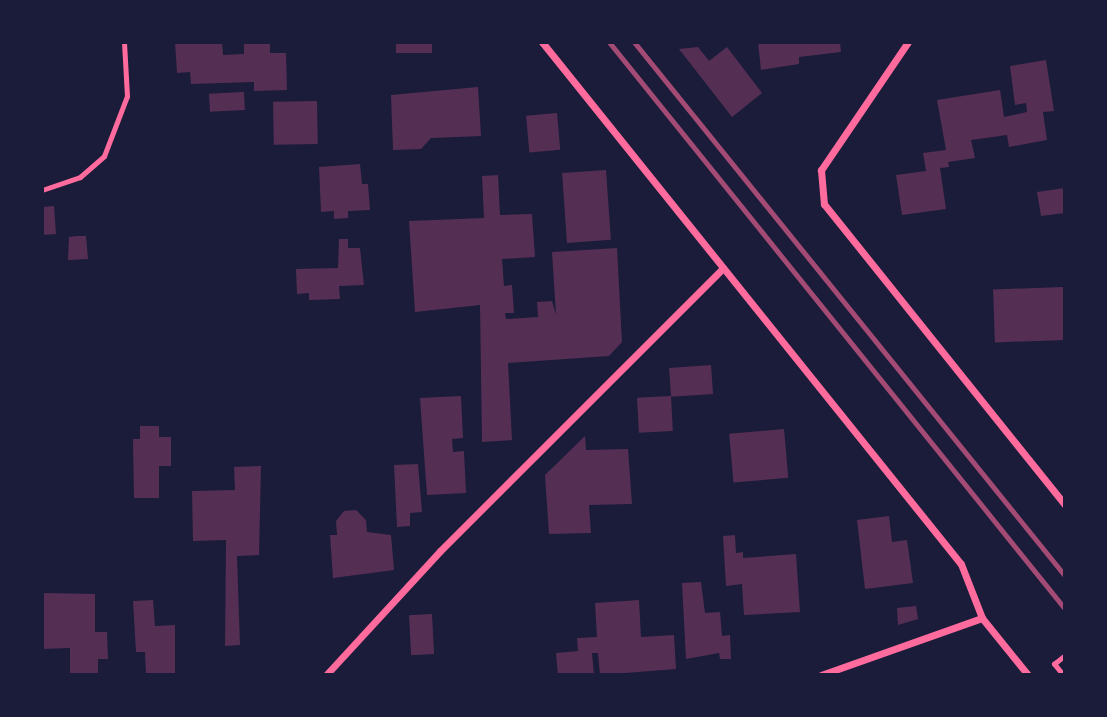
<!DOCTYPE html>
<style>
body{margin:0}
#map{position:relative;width:1107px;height:717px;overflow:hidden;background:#1b1b3a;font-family:"Archivo Narrow",sans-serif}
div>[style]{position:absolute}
.building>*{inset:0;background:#542f53;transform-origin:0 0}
.path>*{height:4.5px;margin:-2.25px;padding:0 2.25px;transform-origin:2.25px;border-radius:2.25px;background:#ff6b9d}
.service>*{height:5px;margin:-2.5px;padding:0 2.5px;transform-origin:2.5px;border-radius:2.5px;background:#ff6b9d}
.minor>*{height:7px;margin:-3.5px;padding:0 3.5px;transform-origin:3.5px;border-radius:3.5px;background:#ff6b9d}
.rail>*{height:5px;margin:-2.5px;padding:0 2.5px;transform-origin:2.5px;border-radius:2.5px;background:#a44b75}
span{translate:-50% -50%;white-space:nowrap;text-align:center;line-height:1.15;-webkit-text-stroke:7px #1b1b3a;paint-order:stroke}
.frame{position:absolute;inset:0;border:44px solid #1b1b3a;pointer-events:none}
</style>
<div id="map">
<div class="building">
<i style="clip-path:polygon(175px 42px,222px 42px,223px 55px,244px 54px,244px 42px,270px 42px,270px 53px,286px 53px,287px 90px,254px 91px,254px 82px,191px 84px,190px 72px,177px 73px)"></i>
<i style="left:396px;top:42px;width:36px;height:11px"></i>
<i style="clip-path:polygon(758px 42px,840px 42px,841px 52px,799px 57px,799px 64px,761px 70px)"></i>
<i style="clip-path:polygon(698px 47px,709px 61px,727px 47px,762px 93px,732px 117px,679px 49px)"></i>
<i style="clip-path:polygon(1046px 60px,1054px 111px,1043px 112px,1047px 140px,1009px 147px,1007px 135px,971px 140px,975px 158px,948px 162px,949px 167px,940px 168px,946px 209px,902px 215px,896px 175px,926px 171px,923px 153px,946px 150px,937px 100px,1000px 90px,1004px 117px,1027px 112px,1026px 103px,1015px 105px,1010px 66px)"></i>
<i style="clip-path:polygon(478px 87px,481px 136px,431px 138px,421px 149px,393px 150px,391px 95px)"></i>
<i style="left:244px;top:92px;width:18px;height:35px;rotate:87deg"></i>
<i style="left:317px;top:101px;width:43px;height:44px;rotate:89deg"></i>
<i style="left:557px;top:113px;width:37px;height:31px;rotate:85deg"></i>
<i style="clip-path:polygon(360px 164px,362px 184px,368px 184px,370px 210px,348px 211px,348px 218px,334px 219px,334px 211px,321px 212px,319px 167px)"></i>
<i style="left:606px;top:170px;width:70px;height:44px;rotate:86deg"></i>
<i style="clip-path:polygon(498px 175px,500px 215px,532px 214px,535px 257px,502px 259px,504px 286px,512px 285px,514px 313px,505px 313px,506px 319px,538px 317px,537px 302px,552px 301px,556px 315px,552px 252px,617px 248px,622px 342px,609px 356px,508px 363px,512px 440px,482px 442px,480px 305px,415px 312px,409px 221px,484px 218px,482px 176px)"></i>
<i style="clip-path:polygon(1065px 188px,1065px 213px,1041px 216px,1037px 192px)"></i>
<i style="clip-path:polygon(54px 206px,56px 234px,42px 235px,42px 207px)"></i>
<i style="clip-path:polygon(77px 236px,86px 236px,88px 259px,68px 260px,69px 237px)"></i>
<i style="clip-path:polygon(339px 239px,348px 239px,348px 248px,360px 248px,364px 285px,339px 286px,340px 299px,309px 300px,309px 293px,297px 294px,296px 269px,338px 268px)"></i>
<i style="left:1063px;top:287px;width:53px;height:70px;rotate:88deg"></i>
<i style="left:711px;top:365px;width:29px;height:42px;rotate:86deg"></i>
<i style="clip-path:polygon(461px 396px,463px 438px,452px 439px,453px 452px,464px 451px,466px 493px,427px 495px,420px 398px)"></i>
<i style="left:671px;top:396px;width:35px;height:34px;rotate:87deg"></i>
<i style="clip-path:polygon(140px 426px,159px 426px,159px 437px,171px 437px,171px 466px,159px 466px,159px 498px,134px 498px,133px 439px,140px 439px)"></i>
<i style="left:784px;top:429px;width:49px;height:55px;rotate:85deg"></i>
<i style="clip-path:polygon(585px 436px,586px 450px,628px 449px,632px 504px,589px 505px,591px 533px,549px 534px,545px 475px)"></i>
<i style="clip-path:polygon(418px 464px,422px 512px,410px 513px,410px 526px,397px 527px,394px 465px)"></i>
<i style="clip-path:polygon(261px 466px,259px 555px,237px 556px,240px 645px,225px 646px,226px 540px,193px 541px,192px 491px,235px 490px,234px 467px)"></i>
<i style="clip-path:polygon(356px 510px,366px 520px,367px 532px,391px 535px,394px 570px,333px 578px,330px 535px,337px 535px,336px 521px,344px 511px)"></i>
<i style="clip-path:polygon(889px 516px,892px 542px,907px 540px,913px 583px,865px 589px,857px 520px)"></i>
<i style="clip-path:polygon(735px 535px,736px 553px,743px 552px,743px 558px,796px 554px,800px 612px,744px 615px,742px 584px,726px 586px,723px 536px)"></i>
<i style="clip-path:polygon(701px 582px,705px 613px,720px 612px,722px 636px,730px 635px,731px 659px,720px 659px,719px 653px,686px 659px,682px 583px)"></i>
<i style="clip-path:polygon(42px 593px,95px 594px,95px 632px,107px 632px,108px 659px,98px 659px,98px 675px,70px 675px,70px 648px,42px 649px)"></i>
<i style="clip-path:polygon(153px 600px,155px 626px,175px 625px,175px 673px,146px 674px,145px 652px,136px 652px,133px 601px)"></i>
<i style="clip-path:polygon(639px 600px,641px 637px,674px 635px,676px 669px,600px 675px,598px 653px,592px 653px,594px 675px,558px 675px,556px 653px,578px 651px,577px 638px,597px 637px,595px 603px)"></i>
<i style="clip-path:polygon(916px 606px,918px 619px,898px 625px,897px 608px)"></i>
<i style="left:432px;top:614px;width:40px;height:23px;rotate:87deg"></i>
</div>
<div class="path">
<i style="left:1063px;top:675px;width:14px;rotate:-129deg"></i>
<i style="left:1054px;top:664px;width:14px;rotate:-39deg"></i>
</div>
<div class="service">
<i style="left:42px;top:190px;width:40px;rotate:-18.9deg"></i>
<i style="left:80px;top:177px;width:32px;rotate:-41deg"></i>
<i style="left:104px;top:156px;width:64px;rotate:-69deg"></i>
<i style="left:127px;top:96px;width:54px;rotate:-93.2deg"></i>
</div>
<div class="minor">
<i style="left:542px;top:42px;width:669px;rotate:51.25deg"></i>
<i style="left:961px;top:564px;width:58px;rotate:68.7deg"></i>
<i style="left:982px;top:618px;width:73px;rotate:51.1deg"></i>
<i style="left:908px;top:42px;width:155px;rotate:124.2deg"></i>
<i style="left:821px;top:170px;width:34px;rotate:85deg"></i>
<i style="left:824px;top:204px;width:386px;rotate:51.3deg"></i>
<i style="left:326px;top:675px;width:168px;rotate:-47.4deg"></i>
<i style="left:440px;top:551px;width:400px;rotate:-45deg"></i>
<i style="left:821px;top:675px;width:171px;rotate:-19.5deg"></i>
</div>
<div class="rail">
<i style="left:609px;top:42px;width:728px;rotate:51.19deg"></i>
<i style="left:634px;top:42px;width:686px;rotate:51.09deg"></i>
</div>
<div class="frame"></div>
</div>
